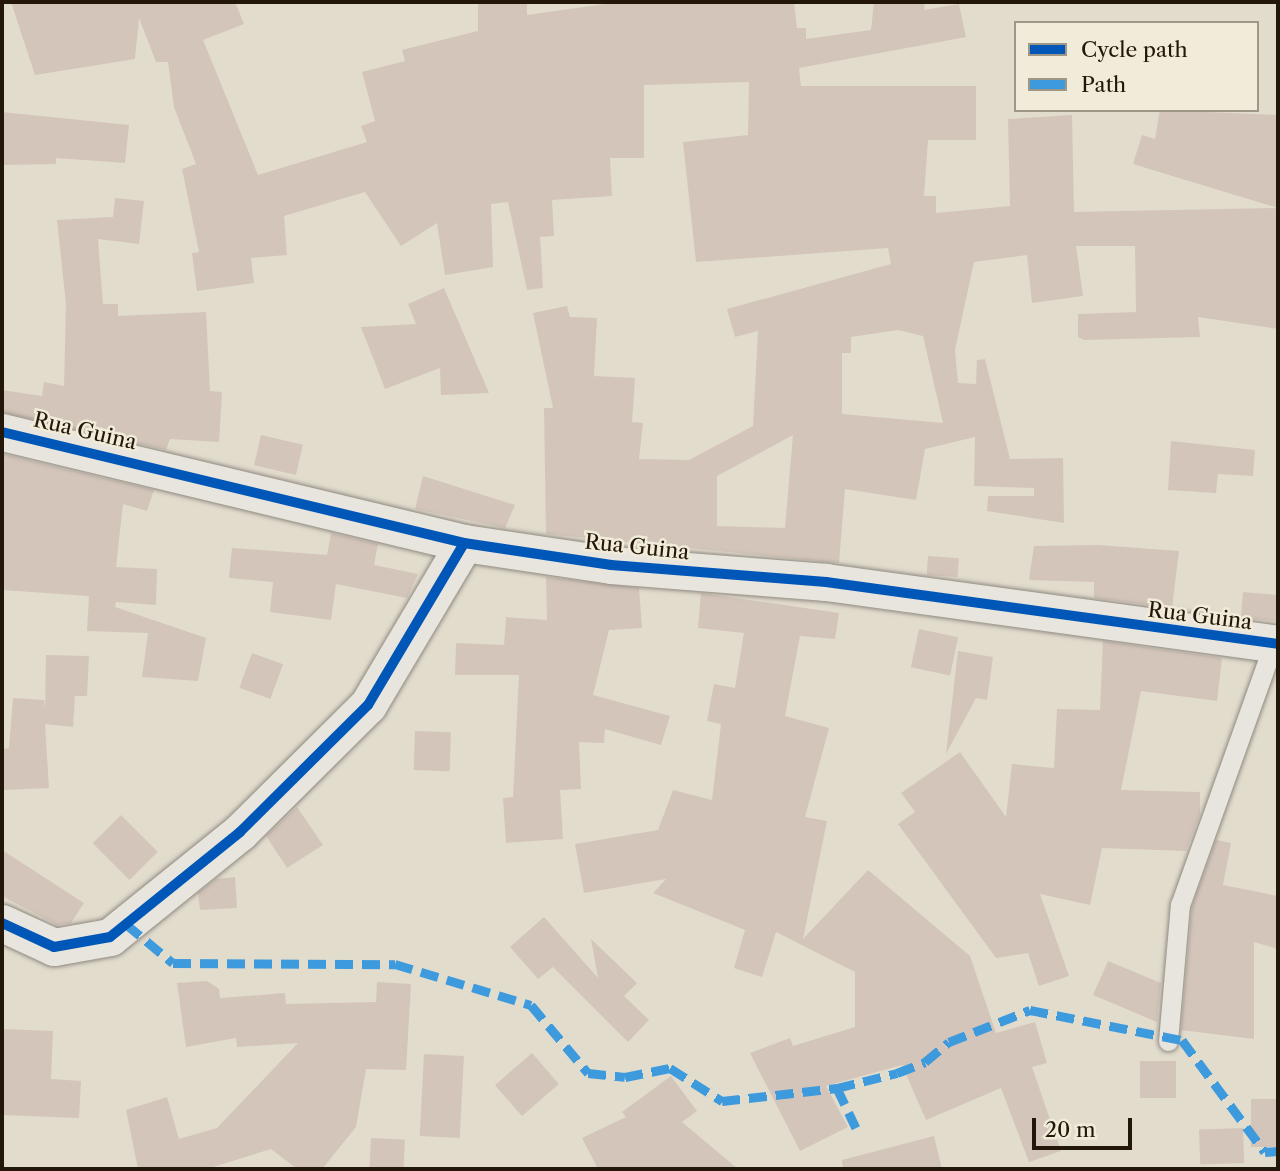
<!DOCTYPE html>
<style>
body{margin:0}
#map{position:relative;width:1280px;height:1171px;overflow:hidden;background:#e2dccd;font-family:"Libre Caslon Text",serif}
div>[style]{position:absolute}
.building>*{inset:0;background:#d4c5ba;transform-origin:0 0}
.roads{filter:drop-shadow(0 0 2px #8f8a80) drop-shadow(0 0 2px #8f8a80)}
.service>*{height:19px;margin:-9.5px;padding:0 9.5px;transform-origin:9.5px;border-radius:9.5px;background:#e8e5de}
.minor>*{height:37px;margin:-18.5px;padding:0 18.5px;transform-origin:18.5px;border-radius:18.5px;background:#e8e5de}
.quiet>*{height:9px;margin-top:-4.5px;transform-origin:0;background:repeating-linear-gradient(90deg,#3c9add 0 18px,transparent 0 27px)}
.cycleway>*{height:10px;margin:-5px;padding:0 5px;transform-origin:5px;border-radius:5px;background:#0057b8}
span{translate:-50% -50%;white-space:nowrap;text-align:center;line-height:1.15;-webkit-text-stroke:5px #f1ebd9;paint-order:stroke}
.street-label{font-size:21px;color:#221709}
.frame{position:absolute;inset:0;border:4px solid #221709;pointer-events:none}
.legend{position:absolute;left:1014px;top:21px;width:245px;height:91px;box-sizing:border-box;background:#f1ebd9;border:2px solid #9e9686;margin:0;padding:9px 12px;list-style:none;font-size:21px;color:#221709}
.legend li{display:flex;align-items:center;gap:14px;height:35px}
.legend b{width:35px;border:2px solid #9e9686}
.scale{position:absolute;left:1032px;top:1118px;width:100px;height:32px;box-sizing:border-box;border:4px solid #221709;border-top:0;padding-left:9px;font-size:21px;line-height:24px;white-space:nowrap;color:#221709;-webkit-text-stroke:5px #f1ebd9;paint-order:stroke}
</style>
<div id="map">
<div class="building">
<i style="clip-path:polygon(evenodd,11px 2px,235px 2px,244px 24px,203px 40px,258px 175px,367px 142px,361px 126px,375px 121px,362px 72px,405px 61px,402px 50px,478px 31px,478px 2px,527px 2px,527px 15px,619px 2px,794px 2px,797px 28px,806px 28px,806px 39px,871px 30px,874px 2px,925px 2px,924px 10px,959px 4px,966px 37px,799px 68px,801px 86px,976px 86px,976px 140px,928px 140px,924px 196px,936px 196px,936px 213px,1010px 206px,1008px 119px,1072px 115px,1074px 212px,1278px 208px,1278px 329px,1198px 317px,1200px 337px,1084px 340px,1078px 337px,1078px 314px,1136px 312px,1135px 246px,1076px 246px,1083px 296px,1032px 303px,1027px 255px,974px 262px,955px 350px,958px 383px,976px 384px,977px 360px,985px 359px,1010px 459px,1063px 458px,1064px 523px,987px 511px,988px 496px,1034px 496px,1034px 488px,974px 486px,975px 437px,925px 449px,916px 500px,845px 489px,839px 563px,546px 534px,544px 408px,553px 408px,533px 313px,567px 306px,570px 317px,597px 318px,594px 376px,635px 378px,632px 422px,643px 423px,639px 459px,689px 460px,753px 426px,758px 331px,735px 337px,727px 309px,891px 264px,888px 248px,696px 262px,683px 142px,748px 135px,749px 82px,644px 85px,644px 158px,610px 158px,612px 196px,552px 200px,554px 236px,540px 237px,543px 288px,527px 290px,508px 202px,491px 204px,493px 267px,445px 275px,437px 223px,401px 246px,365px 192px,284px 216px,287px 255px,251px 258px,254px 283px,197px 291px,192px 253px,199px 252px,182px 169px,196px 164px,174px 107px,168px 62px,156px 62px,139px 18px,135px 59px,35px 75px,11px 2px,898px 330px,923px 336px,943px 423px,842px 414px,842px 353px,851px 353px,851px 337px,898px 330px,11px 2px,793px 435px,785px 528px,717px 526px,717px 476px,793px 435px)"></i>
<i style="clip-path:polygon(1160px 110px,1278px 115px,1278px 208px,1133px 164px,1142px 135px,1155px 139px)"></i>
<i style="clip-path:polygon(2px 112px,129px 125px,125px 163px,56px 158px,56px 164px,2px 165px)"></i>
<i style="clip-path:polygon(115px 198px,144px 201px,139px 244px,98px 239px,103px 304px,118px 304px,118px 316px,206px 312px,210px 391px,222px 392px,219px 442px,170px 439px,166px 450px,2px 412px,2px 390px,42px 396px,44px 382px,64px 386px,66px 304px,57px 220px,113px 217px)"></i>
<i style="clip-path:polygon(444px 288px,489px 393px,441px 395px,440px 368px,385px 389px,361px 327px,416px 324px,408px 304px)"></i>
<i style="left:261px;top:435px;width:43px;height:31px;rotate:13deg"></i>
<i style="clip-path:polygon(1171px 441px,1255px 450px,1253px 476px,1218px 474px,1216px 493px,1168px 490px)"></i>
<i style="clip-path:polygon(2px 454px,154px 490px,147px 511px,123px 504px,116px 567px,157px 569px,156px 605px,116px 602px,115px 607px,206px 638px,198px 681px,142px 677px,148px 633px,87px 631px,89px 596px,2px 590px)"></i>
<i style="clip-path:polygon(423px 476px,515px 505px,505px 528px,415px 509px)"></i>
<i style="clip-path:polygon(331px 533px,378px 544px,374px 565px,418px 574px,407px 598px,336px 584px,331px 620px,270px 612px,273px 582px,229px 578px,232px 548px,327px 555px)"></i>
<i style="clip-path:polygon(1098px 545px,1179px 551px,1172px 608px,1094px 598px,1094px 582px,1029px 580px,1034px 546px)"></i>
<i style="left:928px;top:556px;width:31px;height:19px;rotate:4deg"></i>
<i style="clip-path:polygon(546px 577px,639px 588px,642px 628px,609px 630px,593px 695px,670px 716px,661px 745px,605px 729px,604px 743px,579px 742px,581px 789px,560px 790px,563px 839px,506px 843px,503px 798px,513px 797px,519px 675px,455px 675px,456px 643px,504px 645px,506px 617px,547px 620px)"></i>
<i style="left:1243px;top:592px;width:35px;height:26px;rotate:5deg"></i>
<i style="clip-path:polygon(701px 593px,839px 613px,835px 639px,800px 636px,785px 716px,829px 728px,805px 817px,827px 821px,803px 939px,868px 870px,970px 956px,996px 1033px,1035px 1022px,1047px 1063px,1032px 1067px,1061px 1151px,1029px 1162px,1001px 1088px,926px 1120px,902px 1065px,826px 1086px,848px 1127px,800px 1151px,750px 1053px,790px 1038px,793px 1046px,855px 1027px,855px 972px,776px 932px,762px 977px,734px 968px,745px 930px,653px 893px,666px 879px,584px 893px,575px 844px,658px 830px,673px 790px,712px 800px,721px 724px,707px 721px,714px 684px,735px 688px,744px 633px,698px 628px)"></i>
<i style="left:919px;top:629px;width:40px;height:39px;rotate:12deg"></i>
<i style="clip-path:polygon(1103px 641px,1222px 658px,1217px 701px,1141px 691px,1121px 790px,1200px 792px,1200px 814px,1186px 851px,1102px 848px,1090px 905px,1040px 894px,1069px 976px,1039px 986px,1028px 953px,996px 958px,898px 824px,915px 812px,901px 793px,960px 752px,1006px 817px,1012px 764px,1054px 768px,1057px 709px,1100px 710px)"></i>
<i style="clip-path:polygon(958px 651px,993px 657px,987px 700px,976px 698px,946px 754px)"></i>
<i style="left:252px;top:653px;width:33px;height:37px;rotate:20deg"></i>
<i style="clip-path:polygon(46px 655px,89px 656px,87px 696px,75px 696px,73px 727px,45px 724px,49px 788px,4px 790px,3px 749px,9px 748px,13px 698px,44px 700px,45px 709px)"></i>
<i style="left:415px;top:731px;width:36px;height:39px;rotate:2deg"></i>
<i style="clip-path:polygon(297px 807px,323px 845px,287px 868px,266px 836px)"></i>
<i style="left:121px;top:815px;width:52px;height:40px;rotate:45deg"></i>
<i style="clip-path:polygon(1216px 840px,1231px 843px,1223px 885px,1278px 896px,1278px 949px,1254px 942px,1254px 1039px,1181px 1030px,1192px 907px)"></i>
<i style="clip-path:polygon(2px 850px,84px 903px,71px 923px,57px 925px,2px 896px)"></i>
<i style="clip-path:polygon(235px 877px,237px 908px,200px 910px,198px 893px,216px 879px)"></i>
<i style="clip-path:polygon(544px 917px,598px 978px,591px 939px,637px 983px,624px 996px,649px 1020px,628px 1042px,553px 967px,538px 979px,510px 947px)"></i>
<i style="clip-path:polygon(1108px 961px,1161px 983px,1157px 1022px,1093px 995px)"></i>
<i style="clip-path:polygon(207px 981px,219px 989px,220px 998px,285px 993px,286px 1004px,376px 1002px,377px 982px,411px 984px,406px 1070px,366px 1069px,356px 1127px,322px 1169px,297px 1169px,271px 1149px,207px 1169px,138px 1169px,126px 1110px,167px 1097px,179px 1139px,217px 1128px,298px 1043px,237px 1047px,236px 1038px,186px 1047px,177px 983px)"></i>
<i style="clip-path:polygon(2px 1029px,53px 1031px,51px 1079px,81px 1081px,79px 1118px,2px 1115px)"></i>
<i style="left:532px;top:1053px;width:41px;height:49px;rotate:49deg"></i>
<i style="left:424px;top:1054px;width:40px;height:82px;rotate:3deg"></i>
<i style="left:1140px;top:1061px;width:36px;height:37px"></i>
<i style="clip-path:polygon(671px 1076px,697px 1111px,682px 1122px,738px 1169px,598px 1169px,582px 1138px,626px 1117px,622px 1112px)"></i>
<i style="left:1278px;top:1099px;width:48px;height:27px;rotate:90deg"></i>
<i style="left:1243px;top:1128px;width:35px;height:44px;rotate:88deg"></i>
<i style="clip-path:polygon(934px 1136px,942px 1169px,843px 1169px,842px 1160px)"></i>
<i style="left:371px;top:1138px;width:34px;height:31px;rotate:3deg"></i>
</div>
<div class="roads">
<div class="service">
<i style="left:1168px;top:1041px;width:137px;rotate:-85deg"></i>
<i style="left:1180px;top:905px;width:276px;rotate:-70.3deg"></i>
</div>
<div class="minor">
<i style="left:2px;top:432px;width:475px;rotate:13.5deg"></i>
<i style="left:464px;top:543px;width:149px;rotate:8.5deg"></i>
<i style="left:611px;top:565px;width:216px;rotate:4.5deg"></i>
<i style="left:826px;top:582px;width:456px;rotate:7.8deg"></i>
<i style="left:2px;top:923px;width:57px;rotate:24.8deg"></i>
<i style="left:54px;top:947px;width:57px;rotate:-10.1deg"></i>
<i style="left:110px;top:937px;width:167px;rotate:-38.9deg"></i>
<i style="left:240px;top:832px;width:180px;rotate:-44.8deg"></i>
<i style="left:368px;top:705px;width:188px;rotate:-59.3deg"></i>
</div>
</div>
<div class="quiet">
<i style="left:126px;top:924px;width:61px;rotate:39.7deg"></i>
<i style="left:173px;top:963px;width:222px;rotate:0.3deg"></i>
<i style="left:395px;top:964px;width:142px;rotate:16.8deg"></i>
<i style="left:531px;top:1005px;width:89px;rotate:50deg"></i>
<i style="left:588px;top:1073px;width:37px;rotate:6deg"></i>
<i style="left:625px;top:1077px;width:46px;rotate:-11.3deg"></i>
<i style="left:670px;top:1068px;width:62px;rotate:32.4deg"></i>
<i style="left:722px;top:1101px;width:116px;rotate:-6.4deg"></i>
<i style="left:837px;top:1088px;width:62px;rotate:-14deg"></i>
<i style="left:897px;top:1073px;width:30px;rotate:-21deg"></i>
<i style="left:925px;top:1062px;width:31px;rotate:-40deg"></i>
<i style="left:949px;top:1042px;width:87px;rotate:-21.6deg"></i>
<i style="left:1030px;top:1010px;width:155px;rotate:11.2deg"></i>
<i style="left:1182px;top:1040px;width:139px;rotate:53.5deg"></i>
<i style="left:1265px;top:1152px;width:13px;rotate:-4deg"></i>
<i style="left:837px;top:1088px;width:44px;rotate:64.6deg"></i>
</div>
<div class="cycleway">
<i style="left:2px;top:432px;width:475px;rotate:13.5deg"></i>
<i style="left:464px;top:543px;width:149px;rotate:8.5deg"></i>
<i style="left:611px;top:565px;width:216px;rotate:4.5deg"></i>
<i style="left:826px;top:582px;width:456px;rotate:7.8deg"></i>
<i style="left:2px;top:923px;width:57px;rotate:24.8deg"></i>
<i style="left:54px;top:947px;width:57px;rotate:-10.1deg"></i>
<i style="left:110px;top:937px;width:167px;rotate:-38.9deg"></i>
<i style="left:240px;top:832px;width:180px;rotate:-44.8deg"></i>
<i style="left:368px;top:705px;width:188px;rotate:-59.3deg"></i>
</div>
<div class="street-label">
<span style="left:85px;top:431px;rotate:13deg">Rua Guina</span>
<span style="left:637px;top:547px;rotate:6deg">Rua Guina</span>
<span style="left:1200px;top:616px;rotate:7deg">Rua Guina</span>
</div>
<div class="frame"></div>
<ul class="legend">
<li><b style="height:9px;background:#0057b8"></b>Cycle path</li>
<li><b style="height:9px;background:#3c9add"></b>Path</li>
</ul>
<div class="scale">20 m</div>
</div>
